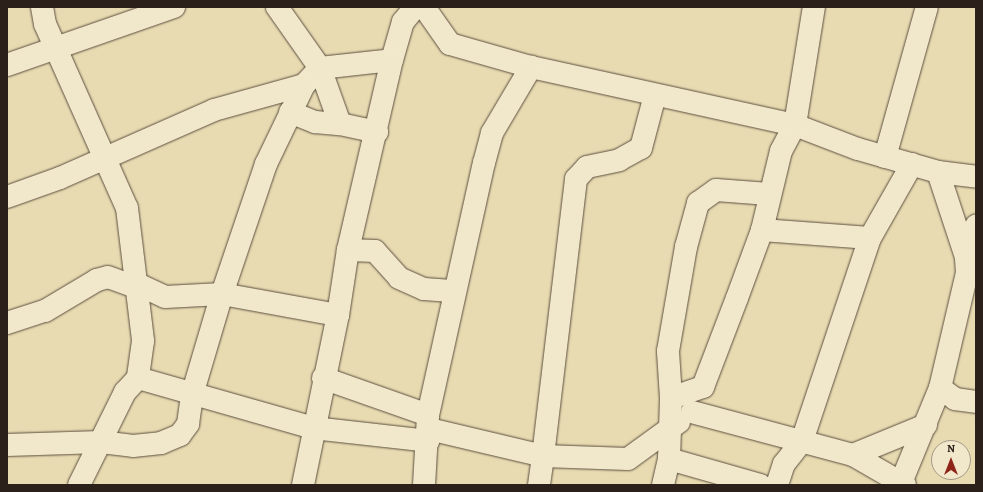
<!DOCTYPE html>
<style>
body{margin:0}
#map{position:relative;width:983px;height:492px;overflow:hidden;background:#e9dbb1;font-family:Alegreya,serif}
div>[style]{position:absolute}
.roads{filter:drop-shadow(0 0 1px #5b4f40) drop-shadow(0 0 1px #5b4f40)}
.minor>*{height:22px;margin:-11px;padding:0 11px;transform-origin:11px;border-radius:11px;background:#f1e8cc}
span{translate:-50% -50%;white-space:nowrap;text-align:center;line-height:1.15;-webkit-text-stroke:3px #f1e8cc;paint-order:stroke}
.frame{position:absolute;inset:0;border:8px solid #2c201a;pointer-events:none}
.north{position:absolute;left:931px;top:440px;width:40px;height:40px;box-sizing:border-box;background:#f1e8cc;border:1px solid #a29885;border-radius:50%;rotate:0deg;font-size:11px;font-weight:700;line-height:16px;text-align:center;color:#2c201a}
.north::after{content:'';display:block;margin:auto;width:14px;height:18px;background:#8f2418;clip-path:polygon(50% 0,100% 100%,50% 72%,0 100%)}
</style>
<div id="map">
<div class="roads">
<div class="minor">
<i style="left:42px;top:7px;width:17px;rotate:80deg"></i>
<i style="left:45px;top:24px;width:201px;rotate:66deg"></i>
<i style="left:127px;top:208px;width:134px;rotate:83.1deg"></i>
<i style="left:143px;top:341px;width:37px;rotate:98deg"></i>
<i style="left:138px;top:378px;width:19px;rotate:133deg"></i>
<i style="left:125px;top:392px;width:104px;rotate:116.3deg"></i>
<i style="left:277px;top:7px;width:75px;rotate:54.8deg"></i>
<i style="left:320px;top:68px;width:59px;rotate:70.3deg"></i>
<i style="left:340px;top:124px;width:38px;rotate:12deg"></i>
<i style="left:424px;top:7px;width:45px;rotate:54.9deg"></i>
<i style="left:450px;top:44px;width:84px;rotate:15.9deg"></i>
<i style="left:531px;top:67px;width:270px;rotate:12.4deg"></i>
<i style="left:795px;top:125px;width:67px;rotate:20.9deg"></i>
<i style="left:858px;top:149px;width:83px;rotate:16deg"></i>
<i style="left:938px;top:172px;width:38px;rotate:7deg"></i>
<i style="left:7px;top:65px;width:177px;rotate:-19.2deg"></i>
<i style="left:290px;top:112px;width:27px;rotate:22deg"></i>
<i style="left:315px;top:122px;width:25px;rotate:5deg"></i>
<i style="left:885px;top:157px;width:156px;rotate:-74.4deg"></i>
<i style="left:7px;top:197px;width:56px;rotate:-19.7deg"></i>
<i style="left:60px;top:178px;width:168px;rotate:-23.8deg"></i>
<i style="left:214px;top:110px;width:93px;rotate:-15.5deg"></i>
<i style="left:304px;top:85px;width:23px;rotate:-47deg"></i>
<i style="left:320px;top:68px;width:72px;rotate:-6.3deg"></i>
<i style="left:392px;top:60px;width:40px;rotate:-74deg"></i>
<i style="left:403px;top:22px;width:19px;rotate:-51deg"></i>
<i style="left:762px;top:230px;width:108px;rotate:4.2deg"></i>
<i style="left:348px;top:250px;width:27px;rotate:2deg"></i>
<i style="left:375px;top:251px;width:36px;rotate:48deg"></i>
<i style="left:399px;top:278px;width:27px;rotate:24deg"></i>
<i style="left:424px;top:289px;width:31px;rotate:4deg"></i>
<i style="left:966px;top:257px;width:33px;rotate:-72deg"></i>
<i style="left:7px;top:323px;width:40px;rotate:-18deg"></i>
<i style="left:45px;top:311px;width:61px;rotate:-30.8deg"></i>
<i style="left:97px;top:280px;width:11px;rotate:-15deg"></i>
<i style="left:108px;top:277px;width:27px;rotate:20deg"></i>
<i style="left:133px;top:286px;width:4px;rotate:-90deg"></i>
<i style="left:133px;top:282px;width:35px;rotate:25deg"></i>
<i style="left:165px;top:297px;width:57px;rotate:-3deg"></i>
<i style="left:222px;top:294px;width:118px;rotate:10.3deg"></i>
<i style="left:138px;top:378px;width:182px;rotate:15.9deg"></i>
<i style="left:313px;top:428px;width:116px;rotate:6.4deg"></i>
<i style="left:323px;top:378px;width:111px;rotate:19.4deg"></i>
<i style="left:940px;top:388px;width:19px;rotate:36deg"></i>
<i style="left:955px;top:399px;width:21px;rotate:8deg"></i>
<i style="left:671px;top:398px;width:47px;rotate:-93.7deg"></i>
<i style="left:668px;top:351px;width:106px;rotate:-80.2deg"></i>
<i style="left:686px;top:247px;width:46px;rotate:-74.7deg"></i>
<i style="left:698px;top:203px;width:22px;rotate:-36deg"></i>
<i style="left:716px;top:190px;width:53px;rotate:4.3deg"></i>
<i style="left:692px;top:412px;width:167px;rotate:15deg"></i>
<i style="left:853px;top:455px;width:60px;rotate:30deg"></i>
<i style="left:429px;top:429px;width:117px;rotate:13.3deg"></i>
<i style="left:543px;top:456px;width:279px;rotate:-83.2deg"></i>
<i style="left:576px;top:179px;width:16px;rotate:-47deg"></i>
<i style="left:587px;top:167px;width:33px;rotate:-12deg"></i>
<i style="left:619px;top:160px;width:25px;rotate:-29deg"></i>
<i style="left:641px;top:148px;width:55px;rotate:-75.2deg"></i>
<i style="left:7px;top:445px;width:94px;rotate:-1.8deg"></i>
<i style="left:101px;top:442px;width:32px;rotate:7deg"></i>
<i style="left:133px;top:446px;width:28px;rotate:-6deg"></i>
<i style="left:161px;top:443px;width:21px;rotate:-23deg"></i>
<i style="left:180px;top:435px;width:14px;rotate:-54deg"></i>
<i style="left:188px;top:424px;width:29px;rotate:-82deg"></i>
<i style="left:192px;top:395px;width:105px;rotate:-73.5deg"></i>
<i style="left:222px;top:294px;width:137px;rotate:-71.3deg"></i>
<i style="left:266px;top:164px;width:88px;rotate:-64.3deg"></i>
<i style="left:853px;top:455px;width:79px;rotate:-22.3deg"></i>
<i style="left:669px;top:459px;width:95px;rotate:15.9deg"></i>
<i style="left:303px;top:485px;width:174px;rotate:-78.4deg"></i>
<i style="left:338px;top:315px;width:66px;rotate:-81.3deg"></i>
<i style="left:348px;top:250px;width:195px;rotate:-77deg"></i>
<i style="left:424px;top:485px;width:70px;rotate:-86.7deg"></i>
<i style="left:428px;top:415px;width:258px;rotate:-77.5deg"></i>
<i style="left:484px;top:163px;width:31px;rotate:-75deg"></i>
<i style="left:492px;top:133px;width:77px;rotate:-59.4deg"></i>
<i style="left:539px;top:485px;width:29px;rotate:-82deg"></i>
<i style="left:543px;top:456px;width:85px;rotate:2deg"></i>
<i style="left:628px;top:459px;width:63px;rotate:-36deg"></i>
<i style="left:663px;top:485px;width:27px;rotate:-77deg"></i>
<i style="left:669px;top:459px;width:61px;rotate:-88.1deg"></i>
<i style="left:671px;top:398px;width:34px;rotate:-19deg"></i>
<i style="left:703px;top:387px;width:95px;rotate:-69.1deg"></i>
<i style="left:737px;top:298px;width:72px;rotate:-69.8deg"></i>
<i style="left:762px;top:230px;width:81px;rotate:-76.5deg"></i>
<i style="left:781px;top:151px;width:30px;rotate:-62deg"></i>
<i style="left:795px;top:125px;width:120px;rotate:-80.9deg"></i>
<i style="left:777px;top:485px;width:22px;rotate:-72deg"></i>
<i style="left:784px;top:464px;width:29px;rotate:-52deg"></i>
<i style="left:802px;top:441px;width:214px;rotate:-71.5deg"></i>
<i style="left:870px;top:238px;width:85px;rotate:-60.4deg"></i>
<i style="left:900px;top:485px;width:105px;rotate:-67.6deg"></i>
<i style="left:940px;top:388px;width:118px;rotate:-76.8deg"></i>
<i style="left:967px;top:273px;width:16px;rotate:-94deg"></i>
<i style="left:966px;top:257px;width:89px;rotate:-108.2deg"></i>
</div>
</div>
<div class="frame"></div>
<div class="north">N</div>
</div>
